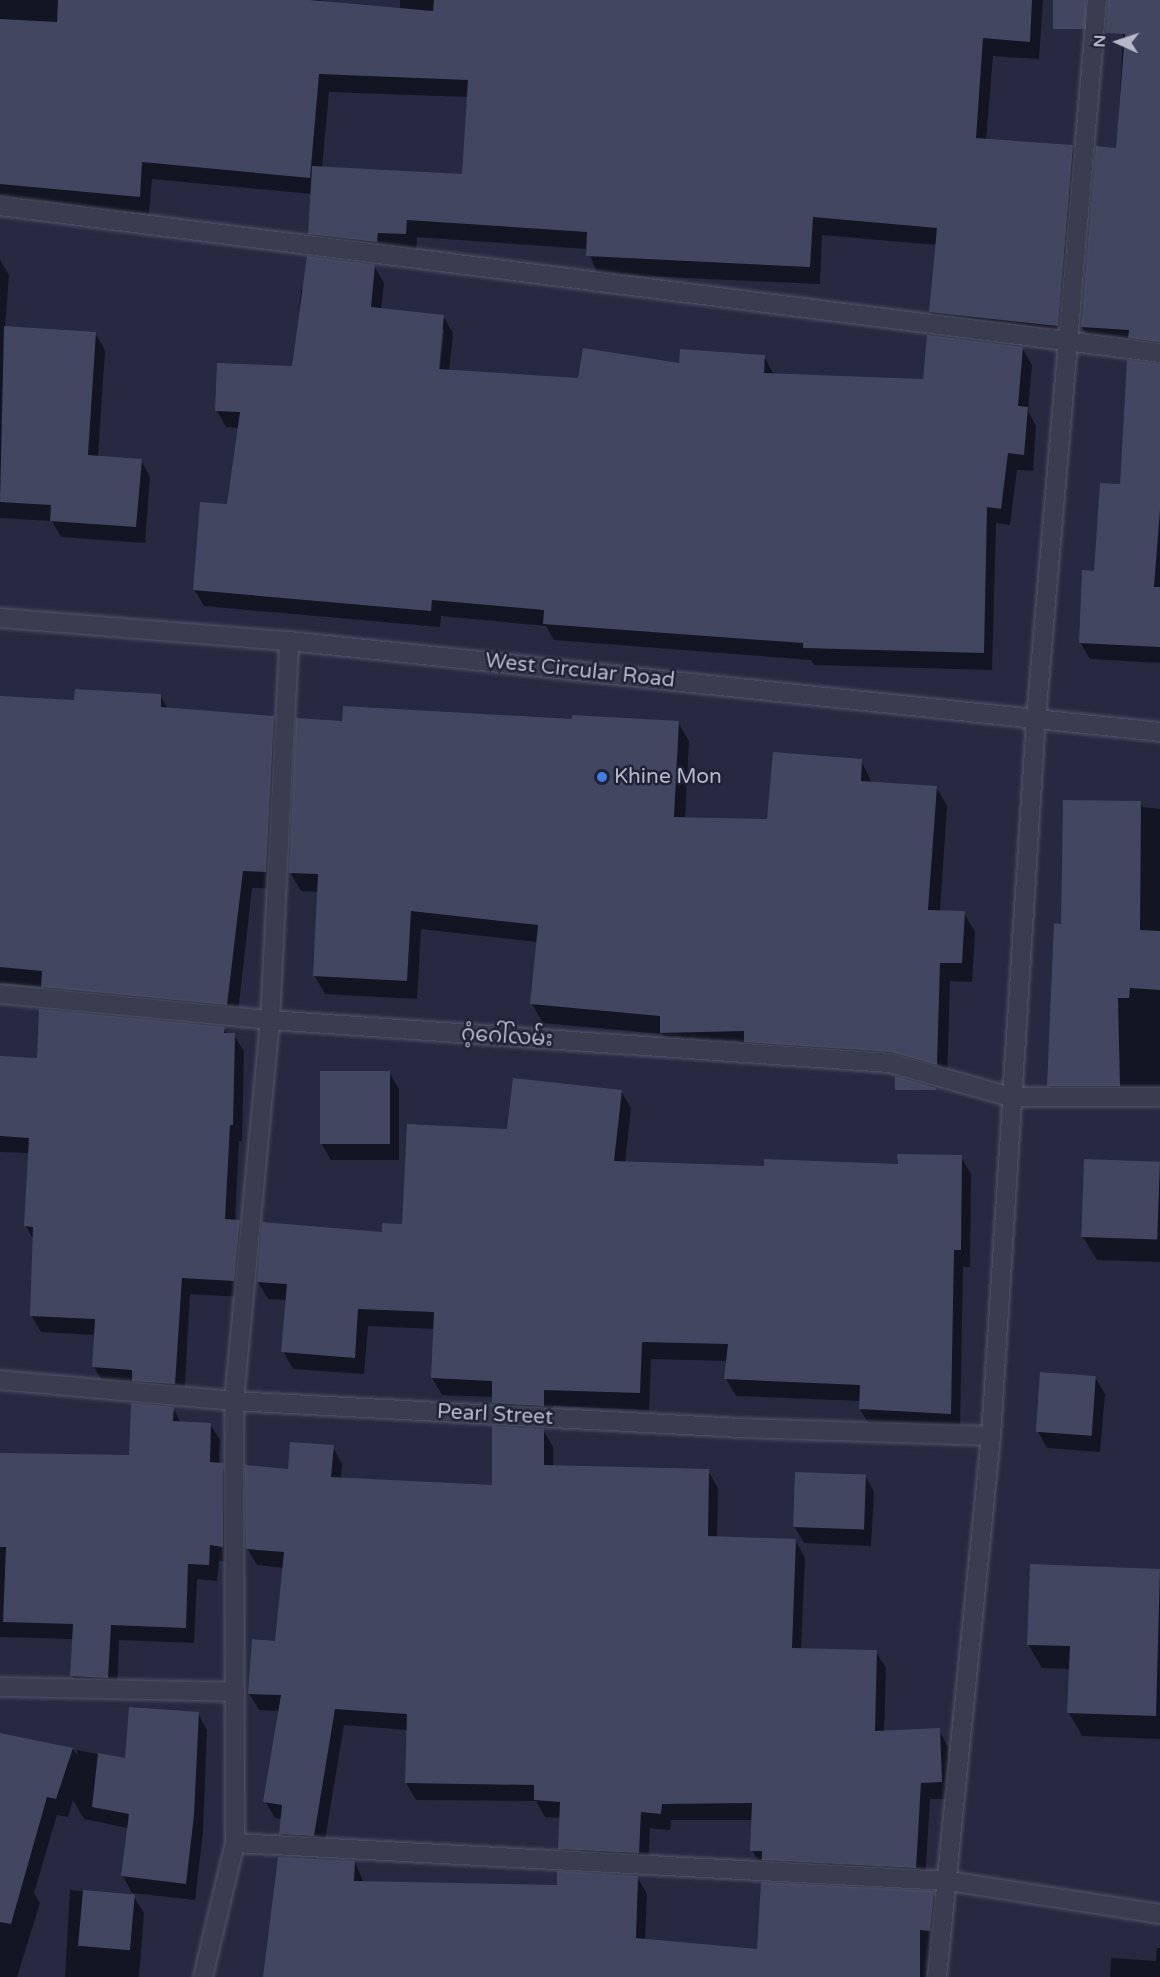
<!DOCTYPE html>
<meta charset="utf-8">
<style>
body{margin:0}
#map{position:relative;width:1160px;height:1977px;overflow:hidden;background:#262940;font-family:"Varela Round","Noto Sans Myanmar",sans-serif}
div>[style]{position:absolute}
.shadow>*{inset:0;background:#0007}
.building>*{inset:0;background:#424660;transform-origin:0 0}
.roads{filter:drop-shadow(0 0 2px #55576a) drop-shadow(0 0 2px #55576a)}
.minor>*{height:18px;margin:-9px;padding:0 9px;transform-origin:9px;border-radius:9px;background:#3a3c50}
.tertiary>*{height:18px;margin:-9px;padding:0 9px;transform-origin:9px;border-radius:9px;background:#3a3c50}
.dots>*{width:16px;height:16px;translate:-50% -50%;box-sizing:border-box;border:3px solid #1f2135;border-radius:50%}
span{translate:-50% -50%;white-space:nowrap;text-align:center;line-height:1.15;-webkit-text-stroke:5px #1f2135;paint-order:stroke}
.street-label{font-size:21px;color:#b7b8ca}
.poi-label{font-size:21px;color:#b7b8ca}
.left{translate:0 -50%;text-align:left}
.north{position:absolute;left:1088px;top:12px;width:60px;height:60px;-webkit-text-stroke:4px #1f2135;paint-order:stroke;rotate:273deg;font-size:16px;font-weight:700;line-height:24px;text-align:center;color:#b7b8ca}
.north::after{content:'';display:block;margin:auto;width:21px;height:27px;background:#b7b8ca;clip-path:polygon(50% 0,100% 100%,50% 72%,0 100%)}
</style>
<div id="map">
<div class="shadow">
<i style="clip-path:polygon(evenodd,0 0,321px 0,320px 4px,400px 10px,400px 0,1043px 0,1039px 59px,993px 56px,986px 141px,1073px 146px,1083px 164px,1068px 343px,941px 330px,930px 312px,937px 245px,822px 235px,820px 284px,598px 274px,587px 249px,417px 237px,416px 252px,320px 251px,310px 233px,312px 194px,152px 179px,149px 214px,0 202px,0 0,329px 92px,468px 97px,463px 176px,322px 168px,329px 92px)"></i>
<i style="clip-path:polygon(1125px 0,1160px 0,1160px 358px,1092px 344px,1082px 327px,1117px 149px)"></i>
<i style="clip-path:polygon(0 260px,9px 275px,5px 328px,95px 333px,105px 350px,98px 457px,141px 460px,150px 477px,145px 543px,61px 537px,52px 521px,0 518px)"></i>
<i style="clip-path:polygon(evenodd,374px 266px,384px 283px,381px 309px,443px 316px,453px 333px,449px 372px,580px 380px,764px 356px,774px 375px,925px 381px,1022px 348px,1032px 365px,1028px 411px,1036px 426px,1033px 471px,1017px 470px,1010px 525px,996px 523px,992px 670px,814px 665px,811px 660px,554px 640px,546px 626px,441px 616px,440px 627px,204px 606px,194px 589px,228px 506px,239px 428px,226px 427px,217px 411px,294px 368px,301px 290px,374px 266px,441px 330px,444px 330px,439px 377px,436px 377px,441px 330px)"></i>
<i style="clip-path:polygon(1160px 365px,1160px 663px,1090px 659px,1080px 642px,1095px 572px)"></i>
<i style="clip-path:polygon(160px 695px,168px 709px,273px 717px,283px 735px,275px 889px,252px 888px,237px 1022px,52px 1004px,43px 987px,0 983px,0 697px,76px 701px)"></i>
<i style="clip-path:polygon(573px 721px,678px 722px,689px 741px,685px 819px,769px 820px,861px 761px,872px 783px,936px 787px,947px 806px,940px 912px,964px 913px,975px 932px,972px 982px,950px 981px,947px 1083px,903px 1070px,672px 1051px,662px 1034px,543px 1023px,532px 1004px,538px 942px,421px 929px,417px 999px,325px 994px,314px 975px,319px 892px,301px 891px,290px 872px,343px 723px)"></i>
<i style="clip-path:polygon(1140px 802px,1143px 807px,1160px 809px,1160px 1093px,1058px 1102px,1049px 1085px,1062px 925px)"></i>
<i style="clip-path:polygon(224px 1028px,227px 1035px,234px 1035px,244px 1051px,242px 1141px,239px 1141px,235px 1221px,239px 1221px,248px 1238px,243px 1297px,190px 1294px,184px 1400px,104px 1384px,94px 1367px,96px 1335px,41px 1332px,31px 1315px,34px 1241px,26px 1226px,29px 1153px,0 1152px,0 1058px,39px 1060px)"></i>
<i style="clip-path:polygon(389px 1072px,399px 1089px,399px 1160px,331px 1160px,321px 1143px)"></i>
<i style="clip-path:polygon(621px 1091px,631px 1108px,625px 1163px,765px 1168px,899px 1165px,961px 1157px,971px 1174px,970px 1267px,963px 1267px,960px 1431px,870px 1426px,860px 1409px,861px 1401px,736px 1396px,726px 1379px,728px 1361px,651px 1359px,649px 1410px,553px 1406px,553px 1423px,504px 1420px,494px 1397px,442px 1395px,432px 1378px,435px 1329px,368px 1326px,364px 1374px,293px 1369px,283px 1351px,287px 1300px,268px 1299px,258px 1282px,404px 1226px,509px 1131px)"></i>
<i style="clip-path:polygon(1160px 1162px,1160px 1262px,1097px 1260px,1083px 1237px)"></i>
<i style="clip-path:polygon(1095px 1377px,1105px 1394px,1100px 1452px,1047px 1448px,1038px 1432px)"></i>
<i style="clip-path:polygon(173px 1408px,181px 1423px,210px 1424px,220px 1440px,219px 1464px,231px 1480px,231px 1562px,219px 1561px,217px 1581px,197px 1579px,194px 1643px,119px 1640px,117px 1694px,81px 1692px,72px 1676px,73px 1639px,0 1637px,0 1454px,130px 1456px)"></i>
<i style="clip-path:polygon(543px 1430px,553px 1447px,553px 1467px,708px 1471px,718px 1488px,717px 1538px,796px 1541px,805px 1558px,801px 1649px,876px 1652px,886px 1668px,884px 1732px,939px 1730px,948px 1747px,951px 1799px,930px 1799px,925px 1884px,762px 1867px,752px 1850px,753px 1820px,671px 1820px,670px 1830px,650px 1828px,648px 1870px,569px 1865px,560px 1849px,561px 1818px,545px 1817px,536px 1801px,416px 1800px,406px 1783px,408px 1730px,344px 1725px,323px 1852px,290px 1851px,281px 1834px,282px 1819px,275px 1818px,265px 1801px,280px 1711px,259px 1710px,249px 1693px,277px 1642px,284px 1568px,257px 1565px,247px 1548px,289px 1470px,333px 1447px,342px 1464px,341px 1479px,494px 1487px)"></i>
<i style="clip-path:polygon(865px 1475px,874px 1492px,871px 1546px,804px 1543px,794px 1526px)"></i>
<i style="clip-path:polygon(1032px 1566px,1160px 1571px,1160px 1739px,1082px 1736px,1069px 1713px,1070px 1669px,1042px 1668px,1028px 1644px)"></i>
<i style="clip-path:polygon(198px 1713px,207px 1730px,203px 1832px,195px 1900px,132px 1893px,123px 1876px,128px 1828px,84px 1819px,73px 1800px,68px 1817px,57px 1815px,34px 1893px,40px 1903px,17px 1977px,0 1977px,0 1734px,73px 1749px,77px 1755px,77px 1750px,127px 1760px)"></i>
<i style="clip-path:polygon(355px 1862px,364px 1883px,558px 1886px,637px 1877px,647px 1894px,645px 1940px,758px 1951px,933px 1893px,943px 1910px,936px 1977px,264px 1977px)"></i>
<i style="clip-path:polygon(70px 1890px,134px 1897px,144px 1913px,139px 1977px,65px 1977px)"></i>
<i style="clip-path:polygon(1157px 1948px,1160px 1948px,1160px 1977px,1110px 1977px,1111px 1958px,1156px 1961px)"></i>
</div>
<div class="building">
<i style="clip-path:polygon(58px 0,310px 0,433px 11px,434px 0,1032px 0,1030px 42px,983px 38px,976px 138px,1073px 145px,1058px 326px,929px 312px,937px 228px,813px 217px,810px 267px,586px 256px,587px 232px,407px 220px,406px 234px,378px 233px,377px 242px,308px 234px,312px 166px,462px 174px,468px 80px,319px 74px,310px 178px,142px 162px,140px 197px,0 184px,0 19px,57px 22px)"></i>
<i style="left:1053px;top:0;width:33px;height:29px"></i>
<i style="clip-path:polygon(1108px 0,1160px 0,1160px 342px,1128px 338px,1129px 330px,1081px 327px,1096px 146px,1116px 148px,1125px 34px,1106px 33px)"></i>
<i style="clip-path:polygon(307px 256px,375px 265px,371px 307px,444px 315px,439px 369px,578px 378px,583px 348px,679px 363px,680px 349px,765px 355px,764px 373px,923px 379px,927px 335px,1023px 347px,1018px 406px,1028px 407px,1024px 455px,1008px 453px,1001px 509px,987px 507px,984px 653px,803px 648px,803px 643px,543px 624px,544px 610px,432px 600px,431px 611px,193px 590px,200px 502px,227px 504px,240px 412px,215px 411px,217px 363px,292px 366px)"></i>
<i style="clip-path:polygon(4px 326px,96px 332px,88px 455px,142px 459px,136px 527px,50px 521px,51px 505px,0 502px)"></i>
<i style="clip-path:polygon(1127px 360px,1160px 364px,1160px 510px,1154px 587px,1160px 587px,1160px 647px,1079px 643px,1082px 570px,1094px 571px,1100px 483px,1120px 484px)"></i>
<i style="clip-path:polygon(75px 689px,161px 694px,161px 707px,274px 716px,266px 872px,243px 871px,227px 1005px,41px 987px,42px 971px,0 967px,0 696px,74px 700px)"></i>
<i style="clip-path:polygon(343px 706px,572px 719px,572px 715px,679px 721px,674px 817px,767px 819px,773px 752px,862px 759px,861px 781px,937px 786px,928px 910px,965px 911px,962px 963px,940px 963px,937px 1065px,891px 1052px,744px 1042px,744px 1031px,660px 1033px,660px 1016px,530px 1004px,538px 925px,411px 911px,407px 981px,313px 976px,318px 874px,289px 873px,296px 718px,342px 721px)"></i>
<i style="clip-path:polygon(1063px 800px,1141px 801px,1140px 930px,1160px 931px,1160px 990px,1130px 988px,1129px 998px,1118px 998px,1120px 1086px,1047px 1086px,1054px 923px,1061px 924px)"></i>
<i style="clip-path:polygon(39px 1009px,225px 1027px,224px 1033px,235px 1033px,233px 1125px,230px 1125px,225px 1219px,240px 1220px,234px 1281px,182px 1278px,175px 1384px,132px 1381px,132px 1370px,92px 1367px,95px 1319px,30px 1316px,33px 1227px,24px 1226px,29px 1138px,0 1136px,0 1056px,37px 1058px)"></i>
<i style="left:390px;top:1071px;width:73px;height:70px;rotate:90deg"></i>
<i style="clip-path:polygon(895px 1076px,936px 1088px,936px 1090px,895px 1090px)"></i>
<i style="clip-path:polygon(513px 1078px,622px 1090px,614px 1161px,764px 1166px,764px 1159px,898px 1164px,897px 1154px,962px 1155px,961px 1250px,954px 1250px,951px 1414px,859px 1409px,860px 1385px,724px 1379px,728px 1344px,642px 1342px,640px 1393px,544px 1390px,544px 1406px,492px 1403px,492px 1381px,431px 1378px,434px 1312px,358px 1309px,355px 1358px,281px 1352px,287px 1284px,257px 1282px,262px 1222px,382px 1232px,382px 1223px,402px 1224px,407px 1124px,507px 1129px)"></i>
<i style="left:1084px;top:1159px;width:76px;height:78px;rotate:2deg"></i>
<i style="left:1040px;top:1372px;width:56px;height:60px;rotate:4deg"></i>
<i style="clip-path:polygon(131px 1403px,174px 1407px,173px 1421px,211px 1423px,210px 1462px,223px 1463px,223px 1547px,210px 1545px,209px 1565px,188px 1564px,186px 1628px,111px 1625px,108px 1678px,70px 1676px,73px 1624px,3px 1622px,6px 1547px,0 1547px,0 1453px,129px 1455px)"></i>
<i style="clip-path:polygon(492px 1426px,544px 1429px,544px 1465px,709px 1469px,708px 1536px,796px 1539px,792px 1648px,877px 1650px,875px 1731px,940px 1728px,942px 1782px,921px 1783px,916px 1868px,762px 1860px,762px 1851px,750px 1851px,752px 1803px,662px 1804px,661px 1814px,641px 1812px,639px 1853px,558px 1849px,560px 1802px,534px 1800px,534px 1785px,405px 1783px,407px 1714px,335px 1709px,314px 1836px,279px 1834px,282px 1805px,263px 1802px,281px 1695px,248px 1694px,252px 1639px,275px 1641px,284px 1552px,246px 1549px,245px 1465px,288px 1469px,290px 1442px,334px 1445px,331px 1477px,492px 1485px)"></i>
<i style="left:795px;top:1472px;width:71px;height:55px;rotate:2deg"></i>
<i style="clip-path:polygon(1030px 1564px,1160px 1569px,1156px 1716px,1067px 1713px,1070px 1646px,1027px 1645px)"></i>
<i style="clip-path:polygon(129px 1707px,199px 1712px,194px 1815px,186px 1884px,121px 1876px,129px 1814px,92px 1807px,98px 1753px,125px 1758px)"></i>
<i style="clip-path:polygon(0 1733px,73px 1748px,56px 1799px,47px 1797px,11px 1924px,0 1922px)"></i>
<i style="clip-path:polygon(278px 1857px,355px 1861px,354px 1881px,557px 1885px,557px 1871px,638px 1876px,636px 1938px,757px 1949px,761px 1882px,934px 1891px,930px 1931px,920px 1930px,920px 1977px,263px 1977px)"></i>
<i style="left:83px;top:1890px;width:52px;height:56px;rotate:5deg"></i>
</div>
<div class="roads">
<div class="minor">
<i style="left:0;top:206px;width:1169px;rotate:7.22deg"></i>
<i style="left:0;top:994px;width:271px;rotate:5.5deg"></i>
<i style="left:270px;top:1020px;width:621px;rotate:3.97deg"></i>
<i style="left:890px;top:1063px;width:126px;rotate:15.7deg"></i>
<i style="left:1011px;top:1097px;width:149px"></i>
<i style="left:0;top:1380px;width:235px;rotate:5.1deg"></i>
<i style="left:234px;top:1401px;width:508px;rotate:3.05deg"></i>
<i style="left:741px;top:1428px;width:250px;rotate:1.8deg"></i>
<i style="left:0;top:1687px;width:235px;rotate:1.2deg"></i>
<i style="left:235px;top:1843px;width:715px;rotate:3.05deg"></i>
<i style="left:949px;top:1881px;width:214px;rotate:8.9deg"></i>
<i style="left:203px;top:1977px;width:138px;rotate:-76.6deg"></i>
<i style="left:235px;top:1843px;width:442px;rotate:-90.1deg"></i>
<i style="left:234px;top:1401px;width:383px;rotate:-84.6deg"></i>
<i style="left:270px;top:1020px;width:379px;rotate:-87.1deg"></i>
<i style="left:937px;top:1977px;width:544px;rotate:-84.3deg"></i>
<i style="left:991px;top:1436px;width:718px;rotate:-86.41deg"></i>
<i style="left:1036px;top:719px;width:722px;rotate:-85.15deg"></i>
</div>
<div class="tertiary">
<i style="left:0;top:618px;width:290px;rotate:4.6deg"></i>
<i style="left:289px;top:641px;width:876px;rotate:5.96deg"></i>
</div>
</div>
<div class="dots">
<i style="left:602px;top:777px;background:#3f7fe0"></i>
</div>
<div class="street-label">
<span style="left:580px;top:671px;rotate:6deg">West Circular Road</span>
<span style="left:507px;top:1037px;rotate:4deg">ဂံ့ဂေါ်လမ်း</span>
<span style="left:495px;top:1415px;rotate:3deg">Pearl Street</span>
</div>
<div class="poi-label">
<span class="left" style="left:614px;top:777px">Khine Mon</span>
</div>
<div class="north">N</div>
</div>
